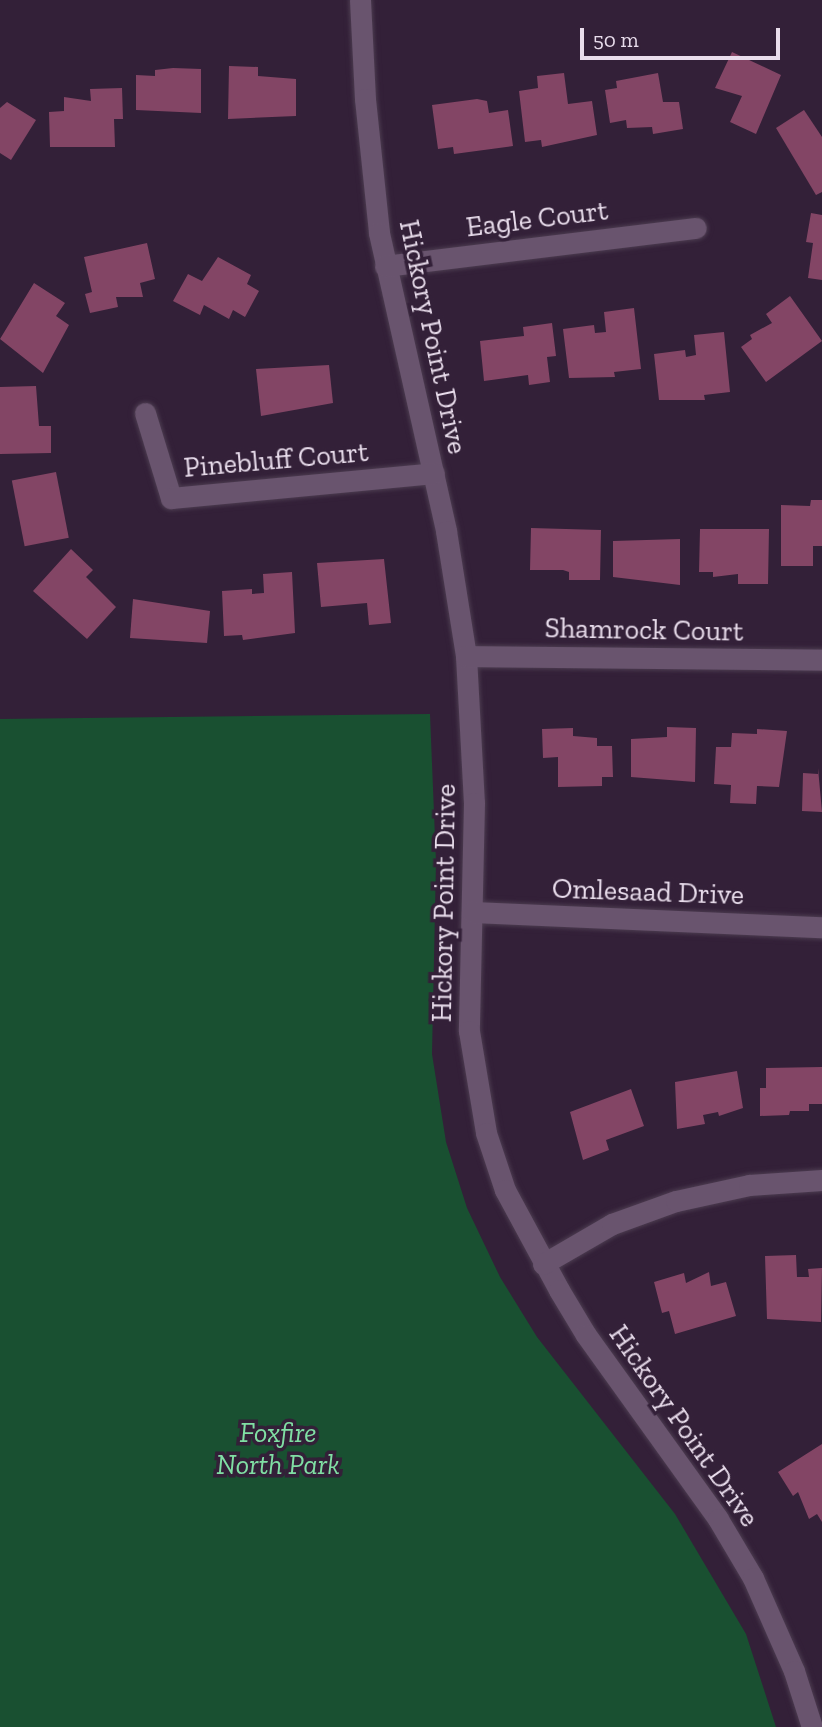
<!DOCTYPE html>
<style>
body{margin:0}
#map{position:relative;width:822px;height:1727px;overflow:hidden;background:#332038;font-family:"Zilla Slab",serif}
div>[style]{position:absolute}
.green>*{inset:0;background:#195031}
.building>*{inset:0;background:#834565;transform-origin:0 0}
.roads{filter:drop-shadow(0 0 2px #4c3c50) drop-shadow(0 0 2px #4c3c50)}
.minor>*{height:21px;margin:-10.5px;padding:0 10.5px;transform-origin:10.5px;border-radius:10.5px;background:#69546e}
span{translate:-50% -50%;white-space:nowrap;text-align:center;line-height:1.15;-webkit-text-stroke:7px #332038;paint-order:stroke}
.street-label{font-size:28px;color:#e9ddec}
.park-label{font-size:28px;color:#80dfa4;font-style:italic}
.scale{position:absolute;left:580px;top:28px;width:200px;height:32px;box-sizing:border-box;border:4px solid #e9ddec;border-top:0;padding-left:9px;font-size:21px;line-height:24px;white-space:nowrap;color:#e9ddec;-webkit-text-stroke:5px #332038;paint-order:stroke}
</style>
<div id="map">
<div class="green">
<i style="clip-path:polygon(430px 714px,436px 862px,432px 1054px,446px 1142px,467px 1208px,500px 1277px,537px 1337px,675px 1514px,746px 1634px,776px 1727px,0 1727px,0 719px)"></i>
</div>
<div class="building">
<i style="clip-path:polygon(732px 52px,781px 75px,756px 134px,730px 122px,742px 96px,715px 88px)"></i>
<i style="clip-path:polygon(229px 66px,258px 67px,258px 76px,296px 79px,296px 116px,228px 119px)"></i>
<i style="clip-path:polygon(173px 68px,201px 69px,201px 113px,136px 110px,136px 75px,155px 76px,155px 70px)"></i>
<i style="clip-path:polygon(564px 73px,568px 104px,592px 101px,597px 135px,542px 147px,541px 140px,525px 142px,519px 91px,538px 88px,537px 76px)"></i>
<i style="clip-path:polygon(658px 73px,663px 102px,679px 102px,683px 129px,653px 134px,652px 127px,627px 128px,626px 120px,610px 123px,605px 90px,617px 88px,616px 81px)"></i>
<i style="clip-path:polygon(122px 88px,123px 119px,114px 119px,115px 147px,50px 147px,49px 112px,64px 111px,64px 97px,91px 101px,90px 89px)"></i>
<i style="clip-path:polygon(477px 99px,487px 101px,489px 113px,508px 110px,513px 146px,454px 154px,453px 147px,438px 149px,432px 105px)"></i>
<i style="clip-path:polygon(7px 102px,36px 120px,11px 160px,0 153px,0 108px)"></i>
<i style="clip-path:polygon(804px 110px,822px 137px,822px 192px,816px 195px,776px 128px)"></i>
<i style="clip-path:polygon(811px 213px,822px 215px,822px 280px,808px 278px,813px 243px,806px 242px)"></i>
<i style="clip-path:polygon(147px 243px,155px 279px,140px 283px,143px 297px,116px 297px,118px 307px,90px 313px,85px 294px,92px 292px,84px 257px)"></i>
<i style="clip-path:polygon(218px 257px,251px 275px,247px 284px,259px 291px,245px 317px,233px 310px,229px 319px,204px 305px,200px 315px,173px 301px,188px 274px,202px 281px)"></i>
<i style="clip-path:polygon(34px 283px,65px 303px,56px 316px,69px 325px,43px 373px,0 339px)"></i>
<i style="clip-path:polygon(790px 296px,822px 341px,766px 382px,741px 347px,752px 339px,750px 335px,772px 323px,766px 314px)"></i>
<i style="clip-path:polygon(634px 308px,641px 369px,614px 372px,615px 377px,569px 378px,563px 329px,594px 325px,595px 333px,606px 332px,604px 312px)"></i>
<i style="clip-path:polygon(552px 323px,556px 356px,547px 357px,550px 382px,529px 385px,528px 375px,484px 381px,480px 341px,524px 336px,523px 327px)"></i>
<i style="clip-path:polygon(724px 332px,730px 392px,704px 395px,705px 400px,659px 400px,654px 354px,685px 350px,686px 357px,696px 355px,694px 335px)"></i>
<i style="clip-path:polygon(329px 365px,333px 403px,261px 416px,256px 369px)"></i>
<i style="clip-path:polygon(36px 386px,39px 426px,51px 426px,51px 453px,0 454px,0 387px)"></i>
<i style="left:56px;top:472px;width:67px;height:45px;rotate:79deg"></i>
<i style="clip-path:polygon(811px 500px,822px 500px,822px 546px,813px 546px,813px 566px,781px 566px,781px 505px,810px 506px)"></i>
<i style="clip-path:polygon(531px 528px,601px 530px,600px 580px,569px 580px,569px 572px,563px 570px,530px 570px)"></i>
<i style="clip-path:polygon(700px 529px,769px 529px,768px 584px,738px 584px,738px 574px,713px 577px,713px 572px,699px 572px)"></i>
<i style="clip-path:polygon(680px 539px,680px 585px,613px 577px,613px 541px)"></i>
<i style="clip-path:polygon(71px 549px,93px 570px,86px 577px,116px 607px,87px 639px,33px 591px)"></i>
<i style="clip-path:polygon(384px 559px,391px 623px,369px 625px,367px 603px,321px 607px,317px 563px)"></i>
<i style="clip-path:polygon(292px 572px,295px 633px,243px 640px,242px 635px,224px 636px,222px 591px,252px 589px,252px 594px,264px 593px,263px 574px)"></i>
<i style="clip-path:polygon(133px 599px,210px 611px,207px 643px,130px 638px)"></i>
<i style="clip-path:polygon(667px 727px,696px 728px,695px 782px,631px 777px,631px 739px,667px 737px)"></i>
<i style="clip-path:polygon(573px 728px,573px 736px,597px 738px,597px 746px,612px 746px,613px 777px,602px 777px,602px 786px,558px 787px,558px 757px,543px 758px,542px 729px)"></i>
<i style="clip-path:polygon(757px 729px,787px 731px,779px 787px,757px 786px,756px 804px,730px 803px,731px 785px,714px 784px,716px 747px,731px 747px,732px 733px,757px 734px)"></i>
<i style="clip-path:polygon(818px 768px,822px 812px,802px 811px,803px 773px,818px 774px)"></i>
<i style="clip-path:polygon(822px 1067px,822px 1104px,809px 1104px,809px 1111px,790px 1111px,789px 1115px,760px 1116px,760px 1088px,766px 1088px,766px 1068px)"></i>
<i style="clip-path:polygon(737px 1071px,743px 1108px,719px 1116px,718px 1112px,703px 1115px,705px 1124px,677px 1129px,675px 1082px)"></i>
<i style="clip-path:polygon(631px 1089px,644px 1126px,606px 1140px,609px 1150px,583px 1160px,570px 1112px)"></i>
<i style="clip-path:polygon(796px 1255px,797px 1277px,809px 1277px,808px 1269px,822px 1268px,821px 1322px,767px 1319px,765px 1256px)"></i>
<i style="clip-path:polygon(709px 1272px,711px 1286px,726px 1282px,736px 1316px,675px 1334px,669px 1311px,662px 1313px,654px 1282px,684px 1273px,686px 1283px)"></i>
<i style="clip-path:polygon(822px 1444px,822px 1522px,817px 1514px,809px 1519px,798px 1492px,793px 1496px,778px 1472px)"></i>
</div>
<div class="roads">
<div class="minor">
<i style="left:360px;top:0;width:99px;rotate:87.1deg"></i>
<i style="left:365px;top:99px;width:135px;rotate:84deg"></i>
<i style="left:379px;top:233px;width:305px;rotate:77.3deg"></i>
<i style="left:446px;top:531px;width:127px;rotate:80.9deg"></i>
<i style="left:466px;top:656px;width:147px;rotate:86.9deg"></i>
<i style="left:474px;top:803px;width:228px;rotate:91.3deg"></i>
<i style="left:469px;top:1031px;width:103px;rotate:80.5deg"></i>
<i style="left:486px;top:1133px;width:60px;rotate:71.6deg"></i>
<i style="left:505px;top:1190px;width:114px;rotate:61.6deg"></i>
<i style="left:559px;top:1290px;width:52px;rotate:59deg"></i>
<i style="left:586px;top:1335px;width:226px;rotate:54.3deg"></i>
<i style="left:718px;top:1519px;width:69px;rotate:59.3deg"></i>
<i style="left:753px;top:1578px;width:102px;rotate:66.2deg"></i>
<i style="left:794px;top:1671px;width:59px;rotate:72.2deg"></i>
<i style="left:385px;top:266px;width:313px;rotate:-7deg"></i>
<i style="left:145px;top:413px;width:89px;rotate:73deg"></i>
<i style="left:171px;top:498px;width:264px;rotate:-5.4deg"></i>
<i style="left:466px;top:656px;width:356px;rotate:0.6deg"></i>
<i style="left:472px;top:912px;width:350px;rotate:2.5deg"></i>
<i style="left:543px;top:1264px;width:80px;rotate:-30.1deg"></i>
<i style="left:612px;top:1224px;width:68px;rotate:-19.8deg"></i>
<i style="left:676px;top:1201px;width:75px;rotate:-12.4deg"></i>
<i style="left:749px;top:1185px;width:73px;rotate:-3.9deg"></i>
</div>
</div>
<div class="street-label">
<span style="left:537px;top:219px;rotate:-7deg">Eagle Court</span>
<span style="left:433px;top:337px;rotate:78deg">Hickory Point Drive</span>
<span style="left:276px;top:460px;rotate:-5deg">Pinebluff Court</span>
<span style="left:644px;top:630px;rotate:1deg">Shamrock Court</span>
<span style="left:648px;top:892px;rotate:2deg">Omlesaad Drive</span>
<span style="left:444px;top:903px;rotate:-89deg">Hickory Point Drive</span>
<span style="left:684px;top:1426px;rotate:55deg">Hickory Point Drive</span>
</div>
<div class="park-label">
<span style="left:278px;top:1449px">Foxfire<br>North Park</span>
</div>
<div class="scale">50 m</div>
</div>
